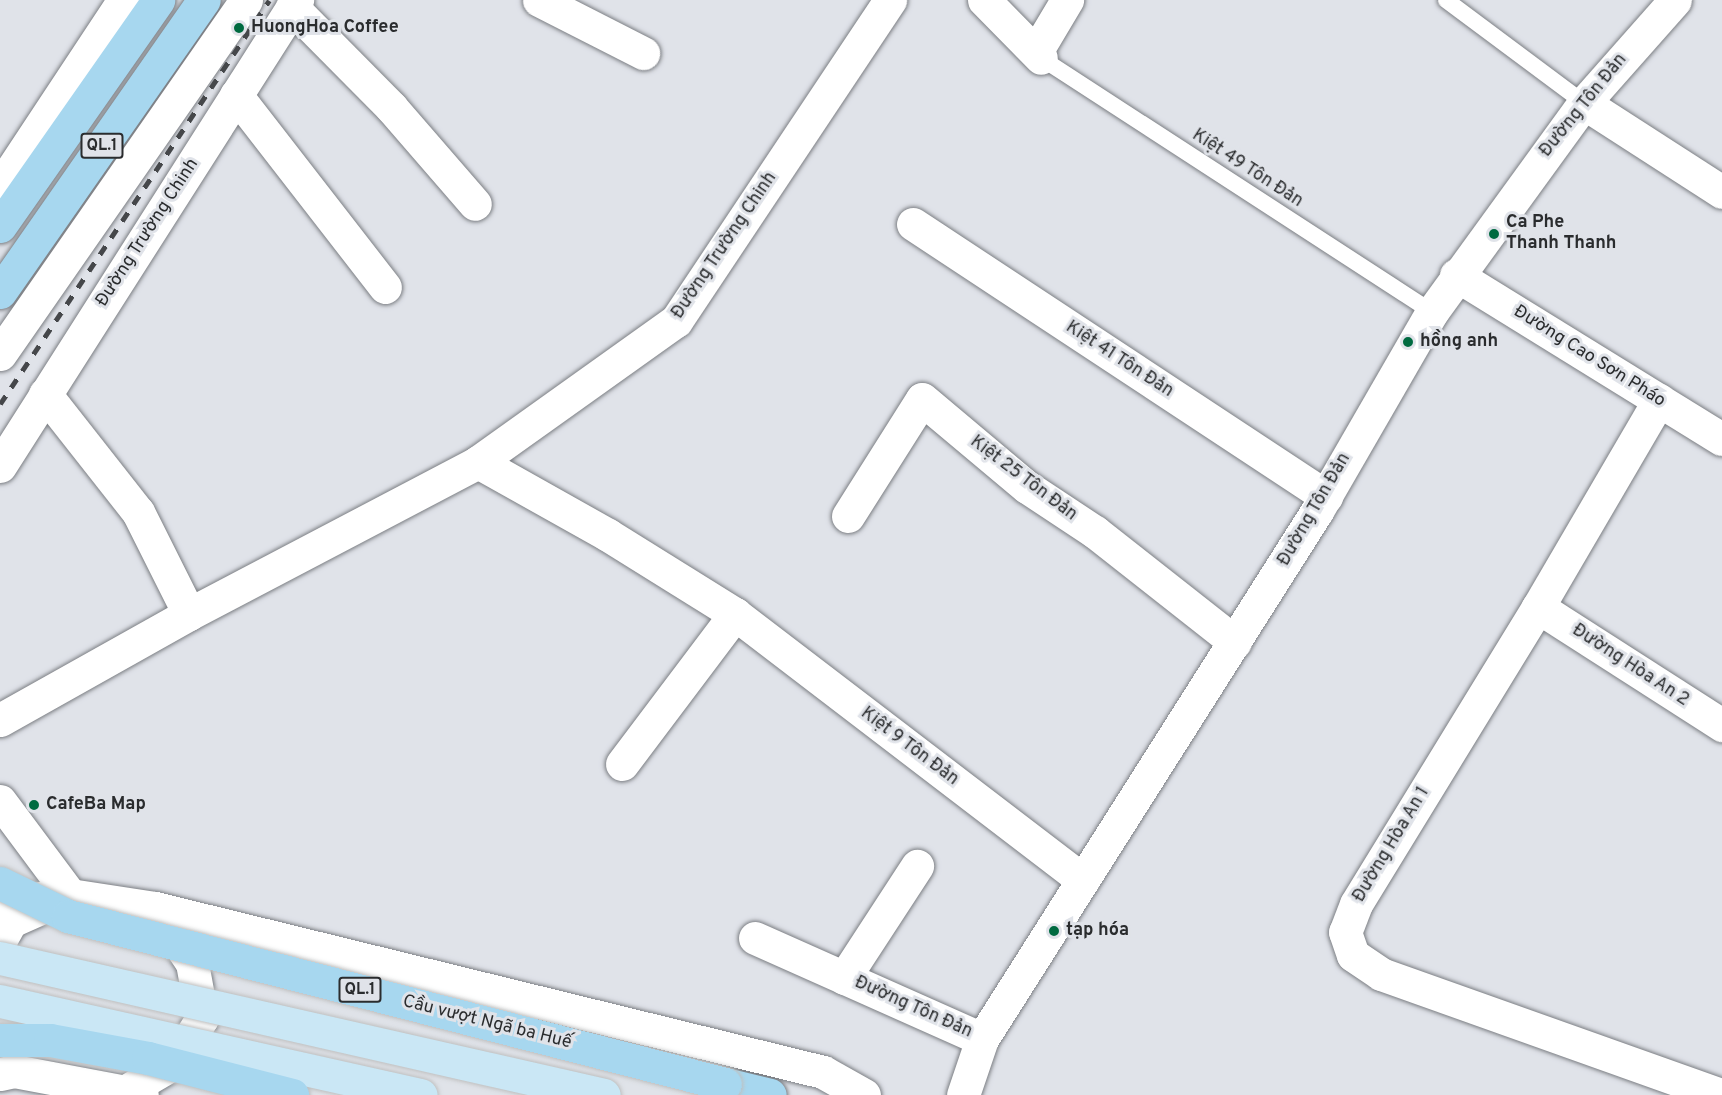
<!DOCTYPE html>
<meta charset="utf-8">
<style>
body{margin:0}
#map{position:relative;width:1722px;height:1095px;overflow:hidden;background:#e0e3e9;font-family:Overpass,sans-serif}
div>[style]{position:absolute}
.roads{filter:drop-shadow(0 0 2px #7b7e83) drop-shadow(0 0 2px #7b7e83)}
.lane>*{height:16px;margin:-8px;padding:0 8px;transform-origin:8px;border-radius:8px;background:#fff}
.street>*{height:33px;margin:-16.5px;padding:0 16.5px;transform-origin:16.5px;border-radius:16.5px;background:#fff}
.secondary>*{height:33px;margin:-16.5px;padding:0 16.5px;transform-origin:16.5px;border-radius:16.5px;background:#fff}
.highway>*{height:33px;margin:-16.5px;padding:0 16.5px;transform-origin:16.5px;border-radius:16.5px;background:#a7d7ef}
.rail>*{height:4.5px;margin-top:-2.25px;transform-origin:0;background:repeating-linear-gradient(90deg,#45474a 0 10px,transparent 0 20px)}
.bridges{filter:drop-shadow(0 0 2px #bfc0c0) drop-shadow(0 0 2px #bfc0c0)}
.primary-bridge>*{height:33px;margin:-16.5px;padding:0 16.5px;transform-origin:16.5px;border-radius:16.5px;background:#cae7f5}
.highway-bridge>*{height:33px;margin:-16.5px;padding:0 16.5px;transform-origin:16.5px;border-radius:16.5px;background:#a7d7ef}
.dots>*{width:16px;height:16px;translate:-50% -50%;box-sizing:border-box;border:3px solid #e0e3e9;border-radius:50%}
span{translate:-50% -50%;white-space:nowrap;text-align:center;line-height:1.15;-webkit-text-stroke:6px #e0e3e9;paint-order:stroke}
.shield-label span{padding:2px 4px;background:#e0e3e9;border:2px solid;border-radius:4px;-webkit-text-stroke-width:0}
.shield-label{font-size:16px;color:#2a2c2e;font-weight:700}
.poi-label{font-size:18px;color:#2a2c2e;font-weight:700}
.left{translate:0 -50%;text-align:left}
.street-label{font-size:18px;color:#2a2c2e}
</style>
<div id="map">
<div class="roads">
<div class="lane">
<i style="left:1446px;top:0;width:172px;rotate:36.7deg"></i>
<i style="left:1041px;top:58px;width:466px;rotate:33deg"></i>
</div>
<div class="street">
<i style="left:539px;top:0;width:117px;rotate:27deg"></i>
<i style="left:984px;top:0;width:81px;rotate:45.5deg"></i>
<i style="left:292px;top:7px;width:141px;rotate:45.3deg"></i>
<i style="left:391px;top:107px;width:128px;rotate:49.1deg"></i>
<i style="left:1036px;top:52px;width:61px;rotate:-59.2deg"></i>
<i style="left:236px;top:95px;width:243px;rotate:52.2deg"></i>
<i style="left:1584px;top:103px;width:164px;rotate:32.8deg"></i>
<i style="left:913px;top:224px;width:495px;rotate:33.4deg"></i>
<i style="left:1456px;top:275px;width:312px;rotate:31.7deg"></i>
<i style="left:45px;top:394px;width:150px;rotate:51.8deg"></i>
<i style="left:138px;top:512px;width:114px;rotate:63.4deg"></i>
<i style="left:1659px;top:400px;width:240px;rotate:120.3deg"></i>
<i style="left:1538px;top:607px;width:348px;rotate:121.5deg"></i>
<i style="left:1356px;top:904px;width:30px;rotate:111deg"></i>
<i style="left:1345px;top:932px;width:24px;rotate:71deg"></i>
<i style="left:1353px;top:955px;width:34px;rotate:34deg"></i>
<i style="left:1381px;top:974px;width:361px;rotate:19.6deg"></i>
<i style="left:478px;top:462px;width:149px;rotate:29.3deg"></i>
<i style="left:608px;top:535px;width:150px;rotate:31.9deg"></i>
<i style="left:735px;top:614px;width:438px;rotate:37.4deg"></i>
<i style="left:848px;top:516px;width:138px;rotate:-57.7deg"></i>
<i style="left:922px;top:399px;width:137px;rotate:40deg"></i>
<i style="left:1027px;top:487px;width:82px;rotate:33.5deg"></i>
<i style="left:1095px;top:532px;width:178px;rotate:38.2deg"></i>
<i style="left:1538px;top:607px;width:219px;rotate:32.7deg"></i>
<i style="left:0;top:720px;width:217px;rotate:-29.3deg"></i>
<i style="left:189px;top:614px;width:327px;rotate:-27.7deg"></i>
<i style="left:478px;top:462px;width:243px;rotate:-35.5deg"></i>
<i style="left:676px;top:321px;width:386px;rotate:-56.3deg"></i>
<i style="left:622px;top:764px;width:188px;rotate:-53deg"></i>
<i style="left:755px;top:938px;width:248px;rotate:24deg"></i>
<i style="left:844px;top:978px;width:134px;rotate:-56.9deg"></i>
</div>
<div class="secondary">
<i style="left:0;top:187px;width:224px;rotate:-56.5deg"></i>
<i style="left:0;top:354px;width:431px;rotate:-55.2deg"></i>
<i style="left:0;top:466px;width:553px;rotate:-57.49deg"></i>
<i style="left:0;top:801px;width:117px;rotate:53.3deg"></i>
<i style="left:70px;top:895px;width:64px;rotate:156.2deg"></i>
<i style="left:11px;top:921px;width:23px;rotate:119deg"></i>
<i style="left:0;top:902px;width:70px;rotate:-5.7deg"></i>
<i style="left:70px;top:895px;width:86px;rotate:8.7deg"></i>
<i style="left:155px;top:908px;width:688px;rotate:13.79deg"></i>
<i style="left:823px;top:1072px;width:47px;rotate:29.3deg"></i>
<i style="left:0;top:1074px;width:14px;rotate:-12deg"></i>
<i style="left:14px;top:1071px;width:130px;rotate:10.6deg"></i>
<i style="left:126px;top:1091px;width:56px;rotate:-30.3deg"></i>
<i style="left:174px;top:1063px;width:53px;rotate:-58.1deg"></i>
<i style="left:202px;top:1018px;width:56px;rotate:-100.3deg"></i>
<i style="left:192px;top:963px;width:43px;rotate:-123.7deg"></i>
<i style="left:963px;top:1095px;width:59px;rotate:-71.3deg"></i>
<i style="left:982px;top:1039px;width:625px;rotate:-57.61deg"></i>
<i style="left:1317px;top:511px;width:230px;rotate:-60deg"></i>
<i style="left:1432px;top:312px;width:258px;rotate:-54deg"></i>
<i style="left:1584px;top:103px;width:137px;rotate:-48.5deg"></i>
</div>
<div class="highway">
<i style="left:0;top:226px;width:276px;rotate:-55deg"></i>
<i style="left:0;top:292px;width:356px;rotate:-55.1deg"></i>
<i style="left:725px;top:1084px;width:46px;rotate:13.7deg"></i>
</div>
</div>
<div class="rail">
<i style="left:0;top:404px;width:485px;rotate:-56.3deg"></i>
</div>
<div class="bridges">
<div class="primary-bridge">
<i style="left:0;top:958px;width:619px;rotate:12.78deg"></i>
<i style="left:0;top:1001px;width:431px;rotate:12.6deg"></i>
</div>
<div class="highway-bridge">
<i style="left:0;top:883px;width:76px;rotate:25.9deg"></i>
<i style="left:68px;top:916px;width:678px;rotate:14.34deg"></i>
<i style="left:0;top:1040px;width:50px"></i>
<i style="left:50px;top:1040px;width:100px;rotate:10.4deg"></i>
<i style="left:148px;top:1058px;width:149px;rotate:14.4deg"></i>
</div>
</div>
<div class="dots">
<i style="left:239px;top:28px;background:#006a40"></i>
<i style="left:1494px;top:234px;background:#006a40"></i>
<i style="left:1408px;top:342px;background:#006a40"></i>
<i style="left:34px;top:805px;background:#006a40"></i>
<i style="left:1054px;top:931px;background:#006a40"></i>
</div>
<div class="shield-label">
<span style="left:102px;top:146px">QL.1</span>
<span style="left:360px;top:990px">QL.1</span>
</div>
<div class="poi-label">
<span class="left" style="left:251px;top:28px">HuongHoa Coffee</span>
<span class="left" style="left:1506px;top:234px">Ca Phe<br>Thanh Thanh</span>
<span class="left" style="left:1420px;top:342px">hồng anh</span>
<span class="left" style="left:46px;top:805px">CafeBa Map</span>
<span class="left" style="left:1066px;top:931px">tạp hóa</span>
</div>
<div class="street-label">
<span style="left:1584px;top:106px;rotate:-51deg">Đường Tôn Đản</span>
<span style="left:1247px;top:169px;rotate:33deg">Kiệt 49 Tôn Đản</span>
<span style="left:148px;top:233px;rotate:-57deg">Đường Trường Chinh</span>
<span style="left:725px;top:246px;rotate:-56deg">Đường Trường Chinh</span>
<span style="left:1589px;top:357px;rotate:32deg">Đường Cao Sơn Pháo</span>
<span style="left:1119px;top:360px;rotate:33deg">Kiệt 41 Tôn Đản</span>
<span style="left:1023px;top:479px;rotate:37deg">Kiệt 25 Tôn Đản</span>
<span style="left:1315px;top:510px;rotate:-60deg">Đường Tôn Đản</span>
<span style="left:1630px;top:666px;rotate:33deg">Đường Hòa An 2</span>
<span style="left:909px;top:747px;rotate:37deg">Kiệt 9 Tôn Đản</span>
<span style="left:1392px;top:845px;rotate:-59deg">Đường Hòa An 1</span>
<span style="left:913px;top:1008px;rotate:24deg">Đường Tôn Đản</span>
<span style="left:487px;top:1023px;rotate:14deg">Cầu vượt Ngã ba Huế</span>
</div>
</div>
